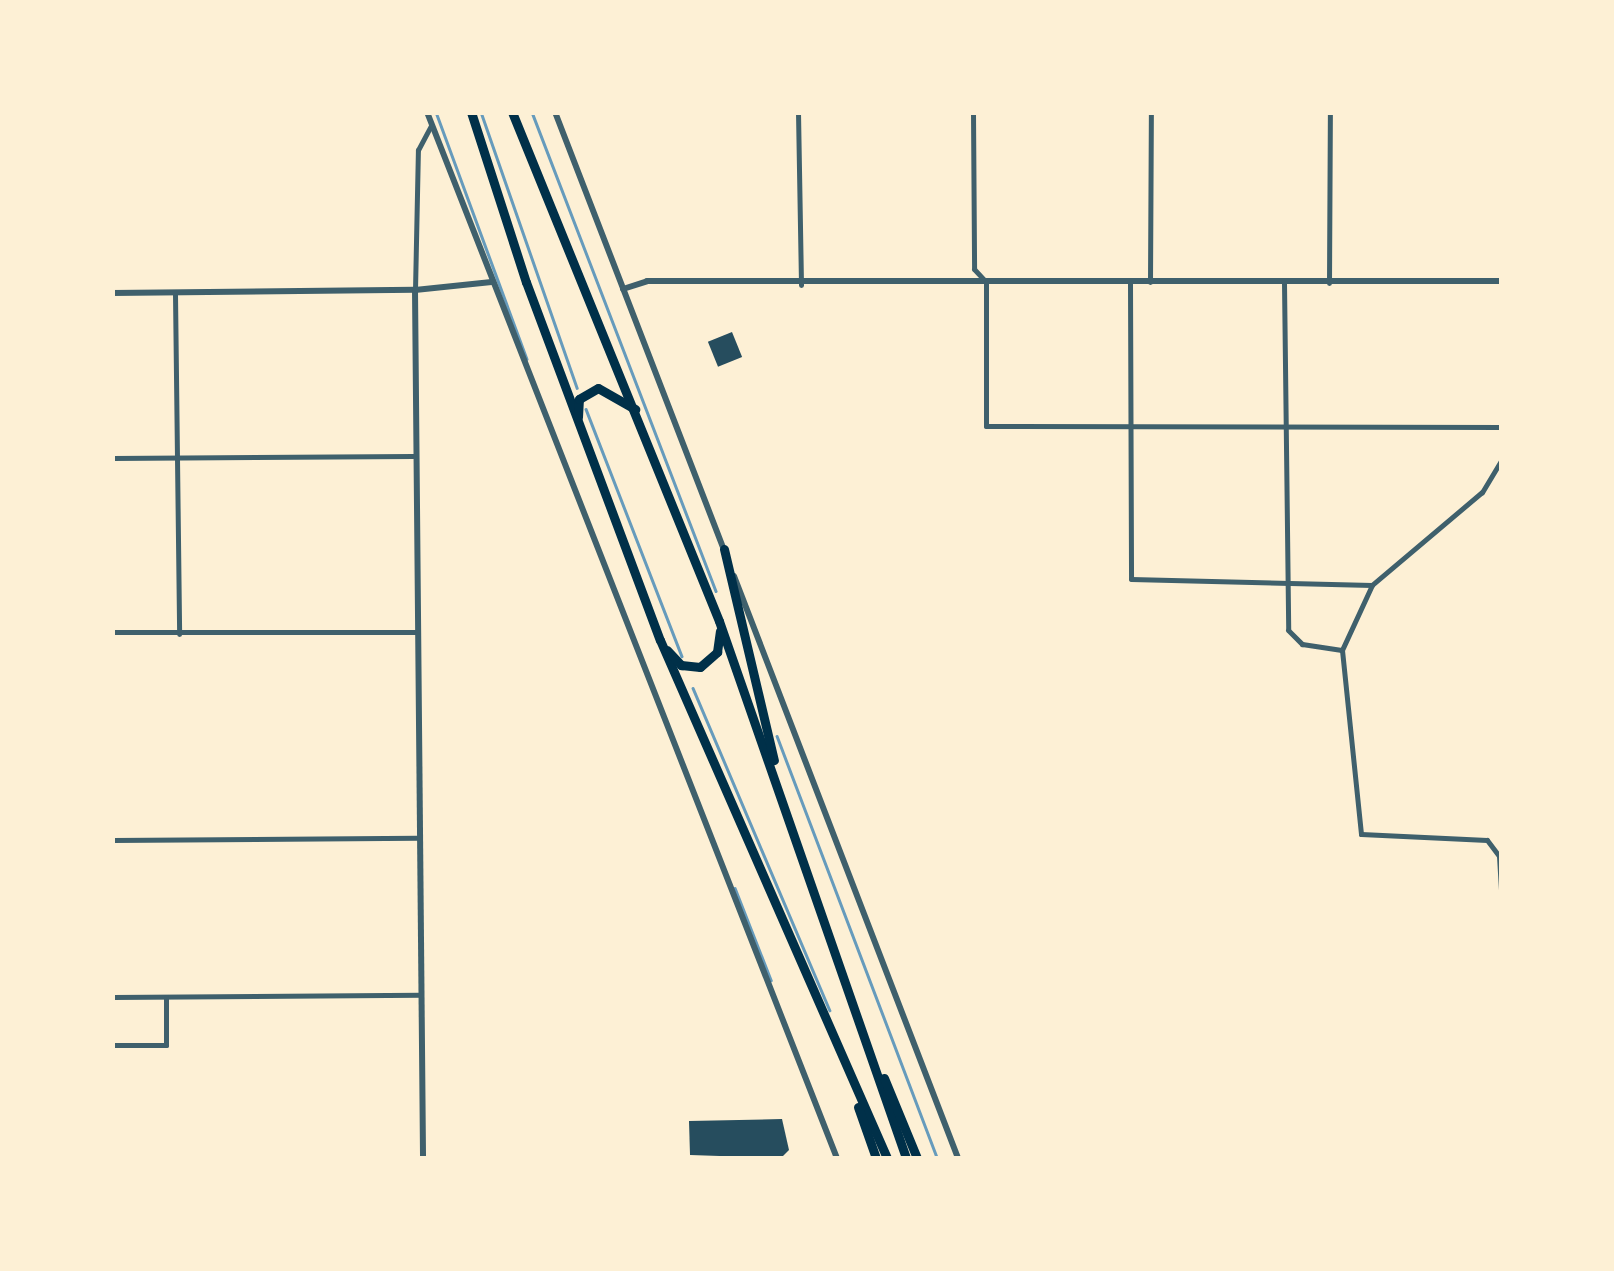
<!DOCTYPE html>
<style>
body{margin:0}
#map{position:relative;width:1614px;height:1271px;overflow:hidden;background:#fdf0d5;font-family:Ubuntu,sans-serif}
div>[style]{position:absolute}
.stream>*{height:2.5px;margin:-1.25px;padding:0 1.25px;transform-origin:1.25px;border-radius:1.25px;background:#669bbc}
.building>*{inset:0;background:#264d5e;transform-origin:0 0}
.minor>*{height:5px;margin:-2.5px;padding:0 2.5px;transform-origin:2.5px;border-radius:2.5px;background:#3f606c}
.tertiary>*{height:6px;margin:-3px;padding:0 3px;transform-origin:3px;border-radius:3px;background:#3f606c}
.trunk>*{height:9px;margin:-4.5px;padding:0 4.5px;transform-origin:4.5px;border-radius:4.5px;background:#003049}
span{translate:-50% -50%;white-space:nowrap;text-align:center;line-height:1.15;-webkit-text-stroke:10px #fdf0d5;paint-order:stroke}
.frame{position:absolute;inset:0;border:115px solid #fdf0d5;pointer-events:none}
</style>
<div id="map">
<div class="stream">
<i style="left:436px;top:112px;width:263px;rotate:69.8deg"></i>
<i style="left:481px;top:112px;width:292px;rotate:70.8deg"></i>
<i style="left:532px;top:112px;width:513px;rotate:68.99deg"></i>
<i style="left:586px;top:409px;width:265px;rotate:68.8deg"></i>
<i style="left:693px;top:688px;width:350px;rotate:67deg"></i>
<i style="left:777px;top:736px;width:451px;rotate:69.2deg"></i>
<i style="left:735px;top:888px;width:99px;rotate:68.6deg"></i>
</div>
<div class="building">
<i style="left:732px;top:332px;width:27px;height:26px;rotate:68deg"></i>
<i style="clip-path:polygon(782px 1119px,789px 1150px,781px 1158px,690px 1155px,689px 1121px)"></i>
</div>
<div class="minor">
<i style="left:798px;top:112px;width:173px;rotate:89deg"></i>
<i style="left:973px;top:112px;width:157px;rotate:89.6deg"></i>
<i style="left:974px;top:269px;width:18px;rotate:47deg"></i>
<i style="left:986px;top:282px;width:144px;rotate:90deg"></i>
<i style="left:986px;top:426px;width:516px;rotate:0.11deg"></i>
<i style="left:1130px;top:282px;width:297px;rotate:89.8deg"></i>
<i style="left:1131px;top:579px;width:241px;rotate:1.4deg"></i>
<i style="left:1150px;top:282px;width:170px;rotate:-89.7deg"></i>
<i style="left:1284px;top:283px;width:347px;rotate:89.3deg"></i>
<i style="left:1288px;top:630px;width:20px;rotate:45deg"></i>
<i style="left:1302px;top:644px;width:40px;rotate:8.5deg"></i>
<i style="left:1329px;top:283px;width:171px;rotate:-89.7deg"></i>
<i style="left:415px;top:290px;width:140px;rotate:-88.8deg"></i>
<i style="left:418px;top:150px;width:27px;rotate:-62deg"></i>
<i style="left:175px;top:294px;width:340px;rotate:89.3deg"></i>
<i style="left:112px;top:458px;width:301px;rotate:-0.4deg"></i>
<i style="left:1502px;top:459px;width:39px;rotate:121deg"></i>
<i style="left:1482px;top:492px;width:144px;rotate:139.8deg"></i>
<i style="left:1372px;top:585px;width:72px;rotate:114.8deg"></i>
<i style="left:1342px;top:650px;width:185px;rotate:84.1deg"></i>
<i style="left:1361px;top:834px;width:126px;rotate:2.7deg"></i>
<i style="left:1487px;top:840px;width:20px;rotate:53deg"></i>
<i style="left:1499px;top:856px;width:50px;rotate:86.6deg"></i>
<i style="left:112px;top:632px;width:304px"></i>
<i style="left:112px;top:840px;width:306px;rotate:-0.4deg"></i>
<i style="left:112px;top:997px;width:309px;rotate:-0.4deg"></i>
<i style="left:112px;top:1045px;width:54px"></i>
<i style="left:166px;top:1045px;width:48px;rotate:-90deg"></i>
</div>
<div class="tertiary">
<i style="left:427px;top:112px;width:1123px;rotate:68.6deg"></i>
<i style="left:555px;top:112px;width:470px;rotate:68.9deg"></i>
<i style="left:623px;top:289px;width:25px;rotate:-18deg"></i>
<i style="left:647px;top:281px;width:855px"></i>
<i style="left:415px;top:290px;width:868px;rotate:89.47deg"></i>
<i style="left:112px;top:293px;width:303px;rotate:-0.6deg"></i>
<i style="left:415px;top:290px;width:77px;rotate:-5.9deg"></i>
<i style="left:734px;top:576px;width:624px;rotate:68.95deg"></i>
</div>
<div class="trunk">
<i style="left:471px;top:112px;width:179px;rotate:72.1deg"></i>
<i style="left:526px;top:282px;width:382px;rotate:69.5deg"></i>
<i style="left:660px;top:640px;width:566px;rotate:66.34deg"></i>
<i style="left:512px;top:112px;width:549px;rotate:67.87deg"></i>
<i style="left:719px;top:621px;width:569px;rotate:70.8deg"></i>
<i style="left:578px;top:417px;width:18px;rotate:-87deg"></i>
<i style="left:579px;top:399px;width:22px;rotate:-30deg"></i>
<i style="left:598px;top:388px;width:43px;rotate:29.6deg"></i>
<i style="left:724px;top:549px;width:217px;rotate:76.7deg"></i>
<i style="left:667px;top:650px;width:21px;rotate:47deg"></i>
<i style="left:681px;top:665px;width:19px;rotate:6deg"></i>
<i style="left:700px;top:667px;width:23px;rotate:-41deg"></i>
<i style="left:717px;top:652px;width:21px;rotate:-82deg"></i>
<i style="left:884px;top:1078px;width:87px;rotate:67.6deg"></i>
<i style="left:858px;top:1107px;width:54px;rotate:70.6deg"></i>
</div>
<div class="frame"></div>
</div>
